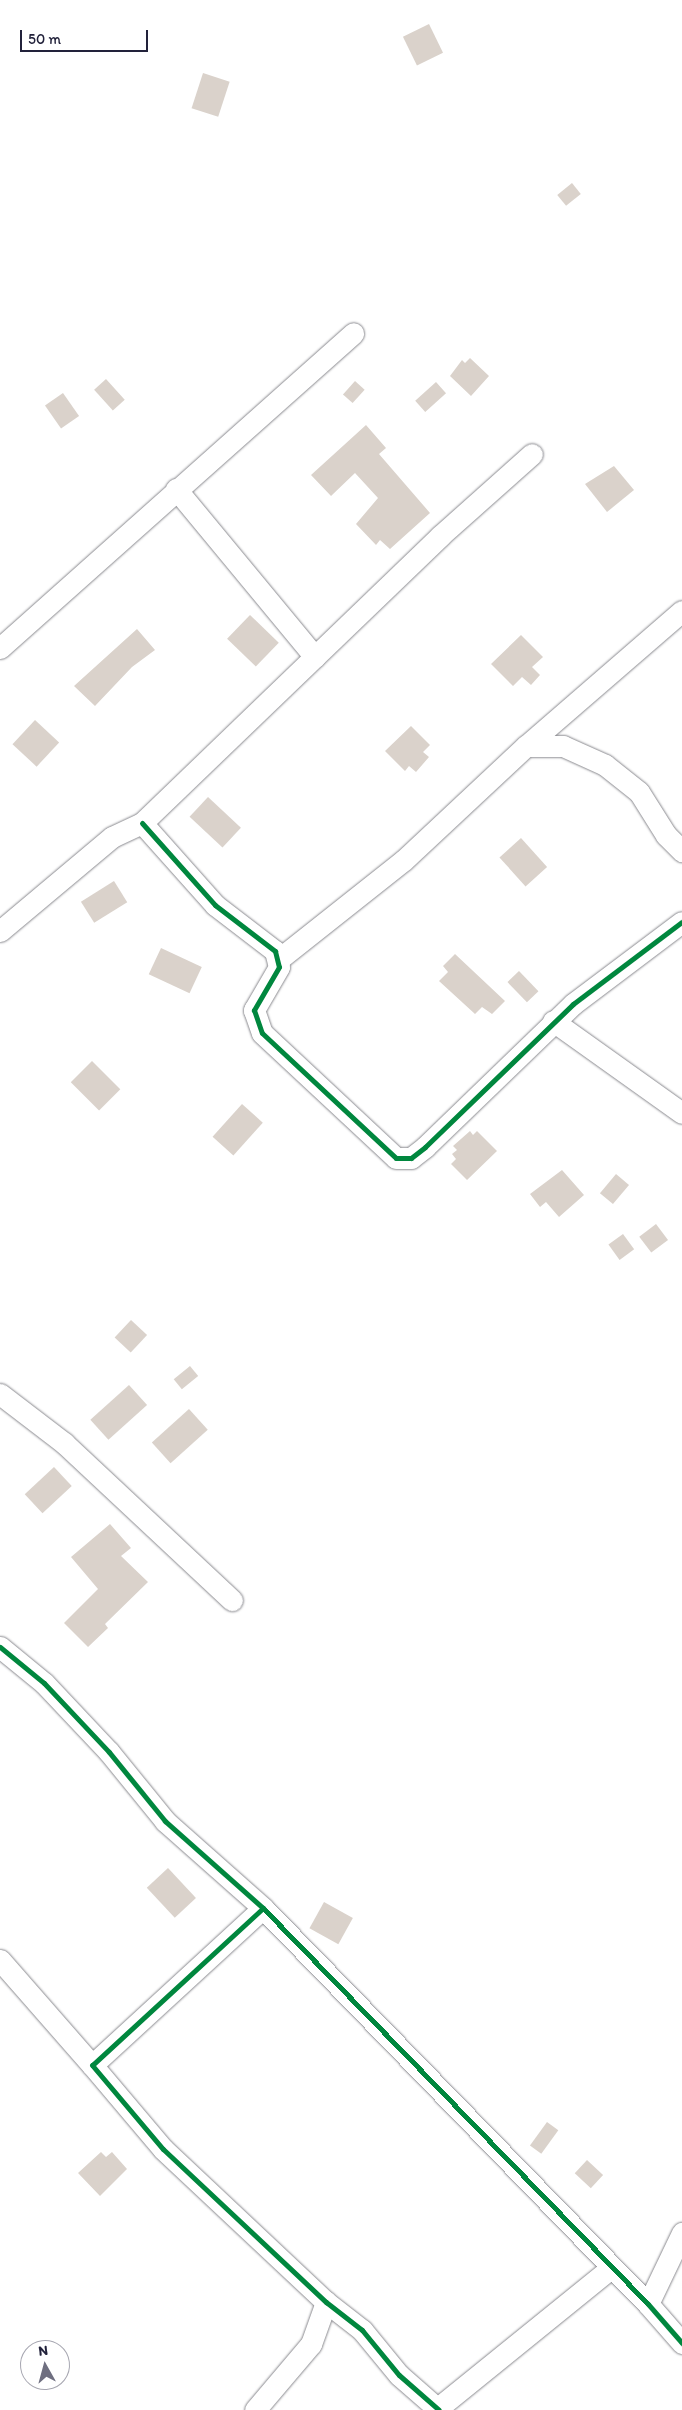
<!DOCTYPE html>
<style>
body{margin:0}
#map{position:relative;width:682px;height:2410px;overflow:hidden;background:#fff;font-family:Itim,sans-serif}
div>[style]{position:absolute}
.building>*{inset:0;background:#dad2cb;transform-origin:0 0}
.roads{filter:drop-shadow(0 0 1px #8a8a8f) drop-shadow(0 0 1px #8a8a8f)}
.minor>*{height:21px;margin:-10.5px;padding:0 10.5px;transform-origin:10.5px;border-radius:10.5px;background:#fff}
.cycleway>*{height:5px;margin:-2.5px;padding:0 2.5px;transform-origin:2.5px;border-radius:2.5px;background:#00873e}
span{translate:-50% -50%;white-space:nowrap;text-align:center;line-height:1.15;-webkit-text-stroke:5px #fff;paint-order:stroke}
.north{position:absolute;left:20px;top:2340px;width:50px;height:50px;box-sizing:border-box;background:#fff;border:1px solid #a7a7b1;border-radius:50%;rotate:353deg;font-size:14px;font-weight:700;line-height:20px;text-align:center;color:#22223b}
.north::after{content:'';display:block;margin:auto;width:18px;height:22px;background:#6f6f80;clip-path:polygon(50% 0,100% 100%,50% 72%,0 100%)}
.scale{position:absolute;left:20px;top:30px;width:128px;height:22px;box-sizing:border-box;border:2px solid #22223b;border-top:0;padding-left:6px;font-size:15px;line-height:18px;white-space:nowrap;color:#22223b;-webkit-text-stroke:4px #fff;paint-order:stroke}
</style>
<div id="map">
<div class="building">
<i style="left:429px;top:24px;width:32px;height:29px;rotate:64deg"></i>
<i style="left:203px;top:73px;width:28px;height:37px;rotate:18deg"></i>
<i style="left:572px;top:183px;width:14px;height:19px;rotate:51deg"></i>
<i style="clip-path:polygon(470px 358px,489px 376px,471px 396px,450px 376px,462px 360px,465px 363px)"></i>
<i style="left:106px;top:379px;width:28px;height:16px;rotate:48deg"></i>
<i style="left:355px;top:381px;width:13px;height:18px;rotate:42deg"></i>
<i style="left:436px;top:382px;width:15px;height:28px;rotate:48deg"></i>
<i style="left:63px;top:393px;width:28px;height:22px;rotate:55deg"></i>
<i style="clip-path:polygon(366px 425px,386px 448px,379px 454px,430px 513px,390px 549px,380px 540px,376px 545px,356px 524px,378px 498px,355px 473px,331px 496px,311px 475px)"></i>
<i style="clip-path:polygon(614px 466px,634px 490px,607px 512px,585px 484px)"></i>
<i style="left:250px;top:615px;width:40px;height:33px;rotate:44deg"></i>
<i style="clip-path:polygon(137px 629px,155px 650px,132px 667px,95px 706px,74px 686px)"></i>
<i style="clip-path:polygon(521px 635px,543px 657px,532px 667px,540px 675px,531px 685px,522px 677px,513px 686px,491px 664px)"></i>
<i style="left:35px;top:720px;width:33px;height:33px;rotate:43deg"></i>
<i style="clip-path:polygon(411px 726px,430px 745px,423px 752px,429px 757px,416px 772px,409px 766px,405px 771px,385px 751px)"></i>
<i style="left:208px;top:797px;width:45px;height:27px;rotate:43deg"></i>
<i style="left:521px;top:838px;width:39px;height:29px;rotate:48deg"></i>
<i style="left:114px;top:881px;width:25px;height:39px;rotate:58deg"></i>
<i style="left:161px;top:948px;width:45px;height:29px;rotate:25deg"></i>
<i style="clip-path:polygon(455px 954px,505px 1001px,492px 1014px,482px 1007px,475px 1014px,439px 981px,448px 972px,443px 966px)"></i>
<i style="left:519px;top:971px;width:28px;height:16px;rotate:46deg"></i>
<i style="left:92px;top:1061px;width:40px;height:30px;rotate:45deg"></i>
<i style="left:242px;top:1104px;width:28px;height:44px;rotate:42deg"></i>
<i style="clip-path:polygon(470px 1131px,473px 1135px,477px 1131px,497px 1151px,467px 1180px,451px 1164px,456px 1159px,452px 1154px,457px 1150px,453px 1146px)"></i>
<i style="clip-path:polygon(562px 1170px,584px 1195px,559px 1217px,546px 1202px,540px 1207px,530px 1194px)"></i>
<i style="left:616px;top:1174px;width:17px;height:25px;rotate:40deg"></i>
<i style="left:656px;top:1224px;width:20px;height:21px;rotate:53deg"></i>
<i style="left:623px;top:1234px;width:19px;height:18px;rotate:54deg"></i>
<i style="left:131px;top:1320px;width:22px;height:24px;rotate:43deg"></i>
<i style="left:190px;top:1366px;width:13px;height:21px;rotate:51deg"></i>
<i style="left:129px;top:1385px;width:27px;height:52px;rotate:48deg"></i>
<i style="left:189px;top:1409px;width:28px;height:50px;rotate:48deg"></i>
<i style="left:54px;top:1467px;width:26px;height:40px;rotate:47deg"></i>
<i style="clip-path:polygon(110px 1524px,131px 1548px,121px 1556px,148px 1582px,105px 1624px,108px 1628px,88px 1647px,64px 1623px,98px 1589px,71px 1557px)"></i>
<i style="left:168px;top:1868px;width:41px;height:29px;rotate:47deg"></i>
<i style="left:324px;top:1902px;width:33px;height:30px;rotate:29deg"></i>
<i style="left:547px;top:2122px;width:14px;height:29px;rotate:36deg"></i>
<i style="clip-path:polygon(101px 2152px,106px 2157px,112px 2152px,127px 2169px,100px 2196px,78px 2173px)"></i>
<i style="left:587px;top:2160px;width:22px;height:18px;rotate:43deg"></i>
</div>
<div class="roads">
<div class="minor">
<i style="left:176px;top:489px;width:218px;rotate:50.4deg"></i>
<i style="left:0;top:648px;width:473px;rotate:-41.7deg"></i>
<i style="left:526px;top:746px;width:37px"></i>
<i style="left:563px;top:746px;width:46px;rotate:24.3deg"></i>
<i style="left:605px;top:765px;width:43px;rotate:38.5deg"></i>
<i style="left:639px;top:792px;width:51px;rotate:57.9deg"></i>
<i style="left:666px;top:835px;width:23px;rotate:45deg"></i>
<i style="left:142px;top:823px;width:110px;rotate:48.3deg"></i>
<i style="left:215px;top:905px;width:76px;rotate:37.5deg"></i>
<i style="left:275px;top:951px;width:16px;rotate:76deg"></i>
<i style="left:279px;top:967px;width:50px;rotate:120.2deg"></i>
<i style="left:254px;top:1010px;width:24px;rotate:71deg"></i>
<i style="left:262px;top:1033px;width:183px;rotate:43deg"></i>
<i style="left:396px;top:1158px;width:15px"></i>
<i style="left:411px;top:1158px;width:18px;rotate:-38deg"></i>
<i style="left:425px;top:1147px;width:206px;rotate:-44deg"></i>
<i style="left:573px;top:1004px;width:136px;rotate:-37deg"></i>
<i style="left:0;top:931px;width:146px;rotate:-40deg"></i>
<i style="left:112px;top:837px;width:33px;rotate:-25deg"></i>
<i style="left:142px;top:823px;width:414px;rotate:-43.9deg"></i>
<i style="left:440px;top:536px;width:123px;rotate:-41.7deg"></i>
<i style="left:279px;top:959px;width:159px;rotate:-38.4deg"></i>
<i style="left:404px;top:860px;width:167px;rotate:-43.1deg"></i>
<i style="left:526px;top:746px;width:206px;rotate:-40.9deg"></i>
<i style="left:553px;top:1021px;width:158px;rotate:35.5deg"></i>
<i style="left:0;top:1394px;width:81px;rotate:37.4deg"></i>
<i style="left:64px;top:1443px;width:230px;rotate:43.1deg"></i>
<i style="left:0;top:1647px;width:57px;rotate:39.3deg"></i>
<i style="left:44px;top:1683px;width:95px;rotate:46.7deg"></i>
<i style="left:109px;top:1752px;width:89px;rotate:50.9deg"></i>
<i style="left:165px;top:1821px;width:131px;rotate:41.6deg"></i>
<i style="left:263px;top:1908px;width:552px;rotate:45.81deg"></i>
<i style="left:648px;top:2304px;width:52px;rotate:48.9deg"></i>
<i style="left:263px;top:1908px;width:232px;rotate:137.4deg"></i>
<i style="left:92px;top:2065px;width:110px;rotate:49.8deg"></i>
<i style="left:163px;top:2149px;width:224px;rotate:43.2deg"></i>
<i style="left:326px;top:2302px;width:46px;rotate:37.9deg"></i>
<i style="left:362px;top:2330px;width:58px;rotate:50.6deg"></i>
<i style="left:399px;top:2375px;width:53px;rotate:41.2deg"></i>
<i style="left:0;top:1960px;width:140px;rotate:48.8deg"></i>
<i style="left:648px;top:2304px;width:79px;rotate:-64.4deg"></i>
<i style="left:438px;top:2408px;width:223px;rotate:-39deg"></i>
<i style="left:255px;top:2410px;width:87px;rotate:-49.7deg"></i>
<i style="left:311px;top:2344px;width:45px;rotate:-70.3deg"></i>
</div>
</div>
<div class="cycleway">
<i style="left:142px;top:823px;width:110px;rotate:48.3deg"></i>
<i style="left:215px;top:905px;width:76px;rotate:37.5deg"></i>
<i style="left:275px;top:951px;width:16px;rotate:76deg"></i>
<i style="left:279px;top:967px;width:50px;rotate:120.2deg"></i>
<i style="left:254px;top:1010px;width:24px;rotate:71deg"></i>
<i style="left:262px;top:1033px;width:183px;rotate:43deg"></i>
<i style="left:396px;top:1158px;width:15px"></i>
<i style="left:411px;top:1158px;width:18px;rotate:-38deg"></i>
<i style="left:425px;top:1147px;width:206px;rotate:-44deg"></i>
<i style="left:573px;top:1004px;width:136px;rotate:-37deg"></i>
<i style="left:0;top:1647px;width:57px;rotate:39.3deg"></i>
<i style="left:44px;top:1683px;width:95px;rotate:46.7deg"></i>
<i style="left:109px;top:1752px;width:89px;rotate:50.9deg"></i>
<i style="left:165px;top:1821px;width:131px;rotate:41.6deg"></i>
<i style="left:263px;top:1908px;width:552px;rotate:45.81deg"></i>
<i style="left:648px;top:2304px;width:52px;rotate:48.9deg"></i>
<i style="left:263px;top:1908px;width:232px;rotate:137.4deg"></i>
<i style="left:92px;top:2065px;width:110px;rotate:49.8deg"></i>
<i style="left:163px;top:2149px;width:224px;rotate:43.2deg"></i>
<i style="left:326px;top:2302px;width:46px;rotate:37.9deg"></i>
<i style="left:362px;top:2330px;width:58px;rotate:50.6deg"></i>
<i style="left:399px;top:2375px;width:53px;rotate:41.2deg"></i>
</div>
<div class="north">N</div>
<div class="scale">50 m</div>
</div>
